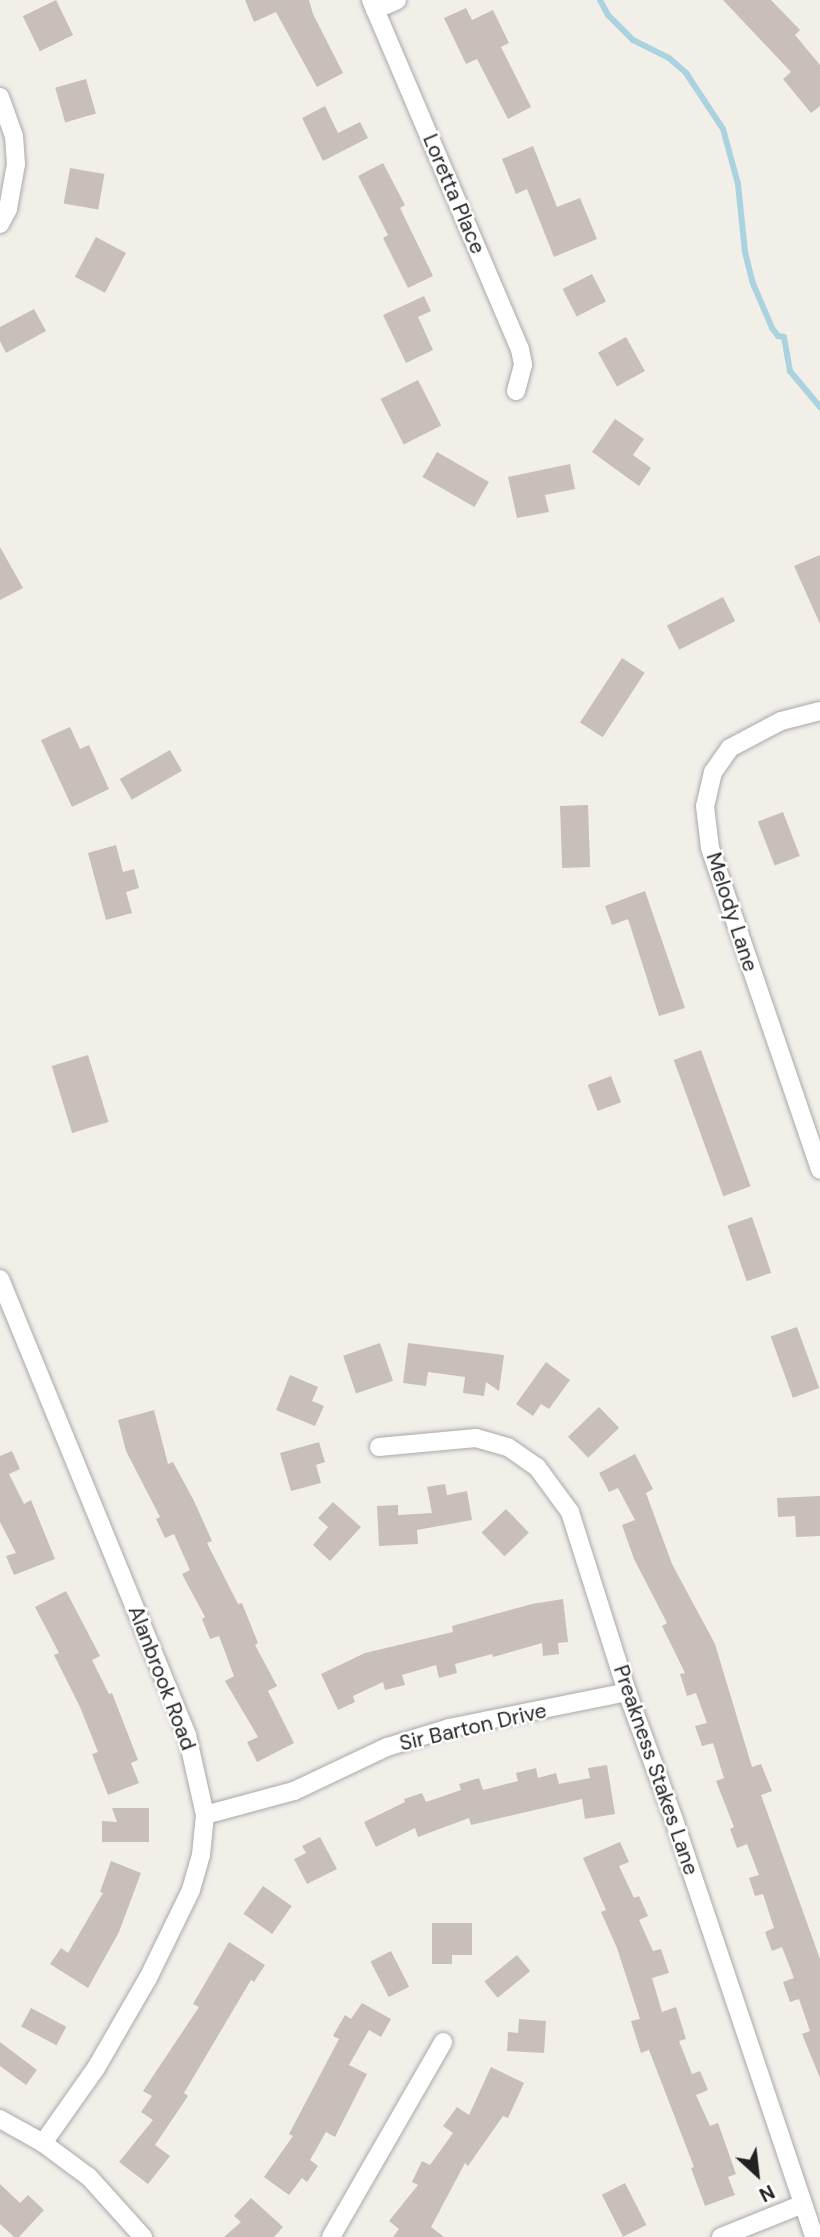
<!DOCTYPE html>
<style>
body{margin:0}
#map{position:relative;width:820px;height:2237px;overflow:hidden;background:#f2efe9;font-family:"DM Sans",sans-serif}
div>[style]{position:absolute}
.stream>*{height:6px;margin:-3px;padding:0 3px;transform-origin:3px;border-radius:3px;background:#aad3df}
.building>*{inset:0;background:#c7bfb8;transform-origin:0 0}
.roads{filter:drop-shadow(0 0 2px #a9a9a9) drop-shadow(0 0 2px #a9a9a9)}
.minor>*{height:18px;margin:-9px;padding:0 9px;transform-origin:9px;border-radius:9px;background:#fff}
span{translate:-50% -50%;white-space:nowrap;text-align:center;line-height:1.15;-webkit-text-stroke:5px #fff;paint-order:stroke}
.street-label{font-size:21px;color:#222}
.north{position:absolute;left:722px;top:2139px;width:70px;height:70px;-webkit-text-stroke:5px #fff;paint-order:stroke;rotate:153deg;font-size:19px;font-weight:700;line-height:28px;text-align:center;color:#222}
.north::after{content:'';display:block;margin:auto;width:24px;height:32px;background:#222;clip-path:polygon(50% 0,100% 100%,50% 72%,0 100%)}
</style>
<div id="map">
<div class="stream">
<i style="left:600px;top:0;width:17px;rotate:62deg"></i>
<i style="left:608px;top:15px;width:35px;rotate:45deg"></i>
<i style="left:633px;top:40px;width:40px;rotate:26.6deg"></i>
<i style="left:669px;top:58px;width:23px;rotate:41deg"></i>
<i style="left:686px;top:73px;width:67px;rotate:56.5deg"></i>
<i style="left:723px;top:129px;width:57px;rotate:74.7deg"></i>
<i style="left:738px;top:184px;width:68px;rotate:84.1deg"></i>
<i style="left:745px;top:252px;width:30px;rotate:76deg"></i>
<i style="left:752px;top:281px;width:51px;rotate:66.9deg"></i>
<i style="left:772px;top:328px;width:10px;rotate:53deg"></i>
<i style="left:778px;top:336px;width:6px;rotate:9deg"></i>
<i style="left:784px;top:337px;width:35px;rotate:80deg"></i>
<i style="left:790px;top:371px;width:47px;rotate:50.2deg"></i>
</div>
<div class="building">
<i style="left:56px;top:0;width:39px;height:37px;rotate:64deg"></i>
<i style="clip-path:polygon(245px 0,309px 0,313px 14px,343px 73px,317px 87px,276px 12px,254px 22px)"></i>
<i style="clip-path:polygon(723px 0,771px 0,800px 30px,795px 35px,820px 65px,820px 106px,811px 113px,783px 79px,791px 72px)"></i>
<i style="clip-path:polygon(466px 8px,472px 20px,493px 10px,509px 43px,501px 47px,531px 107px,508px 119px,477px 59px,466px 64px,444px 18px)"></i>
<i style="left:86px;top:79px;width:36px;height:32px;rotate:74deg"></i>
<i style="clip-path:polygon(325px 106px,338px 133px,360px 122px,368px 138px,323px 161px,302px 118px)"></i>
<i style="clip-path:polygon(533px 146px,557px 207px,580px 198px,597px 239px,554px 257px,527px 189px,516px 194px,502px 159px)"></i>
<i style="clip-path:polygon(383px 163px,405px 205px,400px 208px,433px 276px,408px 288px,383px 238px,388px 235px,358px 176px)"></i>
<i style="left:70px;top:168px;width:35px;height:36px;rotate:10deg"></i>
<i style="left:96px;top:237px;width:34px;height:45px;rotate:28deg"></i>
<i style="left:592px;top:274px;width:31px;height:33px;rotate:63deg"></i>
<i style="clip-path:polygon(424px 296px,431px 311px,418px 317px,433px 350px,406px 363px,383px 315px)"></i>
<i style="clip-path:polygon(34px 309px,46px 331px,6px 353px,0 341px,0 327px)"></i>
<i style="left:626px;top:337px;width:39px;height:32px;rotate:61deg"></i>
<i style="left:418px;top:380px;width:51px;height:42px;rotate:63deg"></i>
<i style="clip-path:polygon(615px 419px,644px 439px,633px 455px,651px 468px,639px 486px,592px 452px)"></i>
<i style="left:437px;top:452px;width:60px;height:29px;rotate:30deg"></i>
<i style="clip-path:polygon(570px 464px,575px 489px,545px 495px,549px 512px,517px 518px,508px 477px)"></i>
<i style="clip-path:polygon(0 547px,23px 588px,0 600px)"></i>
<i style="clip-path:polygon(820px 555px,820px 624px,794px 566px)"></i>
<i style="left:723px;top:597px;width:27px;height:63px;rotate:63deg"></i>
<i style="left:622px;top:658px;width:27px;height:77px;rotate:33deg"></i>
<i style="clip-path:polygon(70px 727px,80px 749px,89px 745px,109px 789px,72px 807px,41px 740px)"></i>
<i style="left:170px;top:750px;width:24px;height:58px;rotate:60deg"></i>
<i style="left:588px;top:805px;width:62px;height:28px;rotate:88deg"></i>
<i style="left:783px;top:812px;width:47px;height:27px;rotate:69deg"></i>
<i style="clip-path:polygon(116px 845px,123px 872px,134px 869px,139px 888px,126px 892px,132px 913px,106px 920px,88px 853px)"></i>
<i style="clip-path:polygon(645px 891px,685px 1008px,659px 1016px,628px 919px,612px 925px,605px 906px)"></i>
<i style="left:701px;top:1050px;width:145px;height:29px;rotate:70deg"></i>
<i style="left:88px;top:1055px;width:70px;height:38px;rotate:73deg"></i>
<i style="left:611px;top:1076px;width:28px;height:25px;rotate:69deg"></i>
<i style="left:752px;top:1217px;width:59px;height:26px;rotate:71deg"></i>
<i style="left:797px;top:1327px;width:65px;height:28px;rotate:70deg"></i>
<i style="left:380px;top:1343px;width:40px;height:39px;rotate:71deg"></i>
<i style="clip-path:polygon(408px 1343px,504px 1355px,499px 1391px,486px 1382px,484px 1396px,463px 1393px,465px 1377px,428px 1372px,426px 1386px,403px 1383px)"></i>
<i style="clip-path:polygon(546px 1362px,570px 1380px,549px 1409px,541px 1404px,533px 1416px,516px 1404px)"></i>
<i style="clip-path:polygon(290px 1375px,318px 1387px,312px 1401px,324px 1406px,315px 1426px,276px 1410px)"></i>
<i style="left:599px;top:1407px;width:29px;height:43px;rotate:46deg"></i>
<i style="clip-path:polygon(154px 1410px,168px 1464px,173px 1462px,194px 1501px,212px 1541px,207px 1543px,238px 1604px,242px 1603px,258px 1643px,255px 1645px,277px 1686px,268px 1691px,294px 1743px,257px 1762px,247px 1742px,258px 1737px,225px 1681px,234px 1676px,219px 1636px,210px 1639px,202px 1619px,205px 1617px,182px 1574px,190px 1570px,174px 1534px,165px 1538px,156px 1519px,160px 1517px,126px 1451px,118px 1420px)"></i>
<i style="clip-path:polygon(319px 1442px,325px 1462px,316px 1465px,321px 1483px,291px 1491px,280px 1453px)"></i>
<i style="clip-path:polygon(12px 1451px,20px 1469px,9px 1474px,24px 1504px,31px 1500px,55px 1559px,14px 1575px,6px 1556px,16px 1553px,0 1522px,0 1456px)"></i>
<i style="clip-path:polygon(635px 1454px,653px 1489px,646px 1493px,672px 1564px,715px 1644px,752px 1767px,761px 1764px,772px 1791px,761px 1795px,820px 1959px,820px 2078px,802px 2034px,810px 2031px,799px 1999px,790px 2002px,783px 1982px,794px 1978px,782px 1947px,772px 1951px,765px 1932px,774px 1928px,763px 1894px,755px 1896px,749px 1878px,759px 1875px,747px 1844px,737px 1848px,730px 1829px,734px 1827px,716px 1781px,724px 1778px,713px 1743px,702px 1746px,695px 1726px,707px 1723px,696px 1693px,687px 1696px,680px 1674px,685px 1673px,662px 1626px,667px 1623px,634px 1559px,622px 1525px,635px 1520px,618px 1488px,609px 1492px,599px 1473px)"></i>
<i style="clip-path:polygon(445px 1484px,447px 1495px,467px 1491px,472px 1520px,417px 1530px,418px 1544px,379px 1546px,377px 1506px,398px 1505px,398px 1515px,432px 1513px,427px 1487px)"></i>
<i style="clip-path:polygon(820px 1496px,820px 1536px,796px 1537px,795px 1516px,778px 1517px,777px 1498px)"></i>
<i style="clip-path:polygon(333px 1502px,361px 1527px,330px 1561px,313px 1545px,328px 1527px,318px 1518px)"></i>
<i style="left:506px;top:1509px;width:33px;height:34px;rotate:46deg"></i>
<i style="clip-path:polygon(66px 1591px,100px 1656px,92px 1660px,109px 1694px,112px 1693px,138px 1760px,131px 1763px,139px 1783px,108px 1795px,92px 1754px,98px 1752px,80px 1707px,54px 1655px,59px 1653px,35px 1607px)"></i>
<i style="clip-path:polygon(563px 1599px,568px 1642px,558px 1643px,559px 1654px,543px 1656px,542px 1643px,493px 1657px,492px 1654px,455px 1664px,457px 1673px,439px 1678px,436px 1665px,402px 1675px,405px 1685px,385px 1690px,383px 1682px,353px 1696px,355px 1702px,338px 1710px,321px 1674px,365px 1653px,453px 1632px,452px 1626px,532px 1604px)"></i>
<i style="clip-path:polygon(607px 1765px,615px 1814px,585px 1819px,582px 1799px,471px 1825px,469px 1818px,418px 1837px,415px 1828px,376px 1847px,364px 1822px,405px 1802px,404px 1799px,422px 1793px,426px 1802px,461px 1790px,459px 1784px,479px 1778px,483px 1790px,518px 1781px,516px 1773px,536px 1768px,538px 1778px,556px 1773px,559px 1784px,590px 1778px,588px 1768px)"></i>
<i style="clip-path:polygon(112px 1808px,149px 1808px,149px 1842px,102px 1842px,102px 1821px,117px 1822px)"></i>
<i style="clip-path:polygon(320px 1837px,337px 1869px,307px 1884px,294px 1859px,306px 1853px,302px 1846px)"></i>
<i style="clip-path:polygon(620px 1842px,629px 1862px,619px 1866px,634px 1898px,639px 1896px,648px 1916px,639px 1920px,653px 1951px,661px 1949px,669px 1973px,652px 1978px,662px 2012px,676px 2007px,686px 2039px,679px 2041px,692px 2074px,700px 2071px,708px 2090px,696px 2095px,710px 2126px,718px 2123px,736px 2174px,728px 2177px,735px 2195px,705px 2206px,691px 2168px,694px 2167px,649px 2050px,641px 2053px,631px 2021px,640px 2019px,617px 1948px,601px 1912px,606px 1910px,583px 1858px)"></i>
<i style="clip-path:polygon(111px 1861px,141px 1873px,119px 1932px,88px 1988px,50px 1964px,61px 1948px,68px 1953px,103px 1893px,100px 1892px)"></i>
<i style="left:263px;top:1886px;width:35px;height:34px;rotate:35deg"></i>
<i style="clip-path:polygon(432px 1923px,472px 1923px,472px 1955px,452px 1955px,452px 1964px,432px 1964px)"></i>
<i style="clip-path:polygon(229px 1942px,265px 1965px,254px 1982px,251px 1980px,184px 2093px,188px 2096px,155px 2145px,170px 2156px,148px 2184px,119px 2162px,153px 2120px,141px 2112px,152px 2096px,143px 2091px,199px 2007px,193px 2004px)"></i>
<i style="left:391px;top:1951px;width:40px;height:23px;rotate:63deg"></i>
<i style="left:517px;top:1955px;width:21px;height:42px;rotate:51deg"></i>
<i style="clip-path:polygon(362px 2003px,391px 2019px,381px 2037px,369px 2030px,349px 2065px,367px 2074px,335px 2137px,326px 2132px,310px 2160px,318px 2166px,307px 2182px,302px 2178px,289px 2195px,264px 2177px,293px 2136px,289px 2134px,339px 2039px,333px 2036px,345px 2015px,351px 2019px)"></i>
<i style="left:31px;top:2008px;width:40px;height:21px;rotate:28deg"></i>
<i style="clip-path:polygon(519px 2019px,546px 2021px,544px 2053px,507px 2051px,508px 2032px,518px 2033px)"></i>
<i style="clip-path:polygon(0 2042px,37px 2070px,26px 2085px,0 2066px)"></i>
<i style="clip-path:polygon(491px 2067px,524px 2083px,508px 2118px,503px 2116px,468px 2166px,465px 2163px,431px 2227px,444px 2237px,393px 2237px,399px 2229px,389px 2221px,418px 2185px,412px 2182px,422px 2161px,430px 2165px,453px 2133px,443px 2126px,457px 2107px,469px 2115px)"></i>
<i style="left:625px;top:2183px;width:47px;height:26px;rotate:63deg"></i>
<i style="clip-path:polygon(0 2184px,20px 2203px,28px 2195px,44px 2210px,19px 2237px,14px 2237px,0 2224px)"></i>
<i style="clip-path:polygon(251px 2198px,283px 2227px,274px 2237px,224px 2237px,241px 2222px,234px 2216px)"></i>
</div>
<div class="roads">
<div class="minor">
<i style="left:371px;top:0;width:379px;rotate:66.9deg"></i>
<i style="left:520px;top:349px;width:16px;rotate:79deg"></i>
<i style="left:523px;top:365px;width:27px;rotate:105deg"></i>
<i style="left:375px;top:10px;width:24px;rotate:-24deg"></i>
<i style="left:0;top:97px;width:41px;rotate:70.3deg"></i>
<i style="left:14px;top:136px;width:28px;rotate:86deg"></i>
<i style="left:16px;top:164px;width:46px;rotate:100.1deg"></i>
<i style="left:8px;top:209px;width:17px;rotate:118deg"></i>
<i style="left:820px;top:711px;width:40px;rotate:165.6deg"></i>
<i style="left:781px;top:721px;width:58px;rotate:152.1deg"></i>
<i style="left:730px;top:748px;width:29px;rotate:125deg"></i>
<i style="left:713px;top:772px;width:35px;rotate:103deg"></i>
<i style="left:705px;top:806px;width:42px;rotate:83.2deg"></i>
<i style="left:710px;top:848px;width:340px;rotate:71.1deg"></i>
<i style="left:0;top:1279px;width:493px;rotate:67.7deg"></i>
<i style="left:187px;top:1735px;width:82px;rotate:77.3deg"></i>
<i style="left:205px;top:1815px;width:40px;rotate:95.7deg"></i>
<i style="left:201px;top:1855px;width:36px;rotate:106deg"></i>
<i style="left:191px;top:1890px;width:98px;rotate:116deg"></i>
<i style="left:148px;top:1978px;width:104px;rotate:120deg"></i>
<i style="left:96px;top:2068px;width:92px;rotate:125.2deg"></i>
<i style="left:379px;top:1447px;width:97px;rotate:-5.3deg"></i>
<i style="left:476px;top:1438px;width:33px;rotate:16deg"></i>
<i style="left:508px;top:1447px;width:35px;rotate:35deg"></i>
<i style="left:537px;top:1467px;width:56px;rotate:53.7deg"></i>
<i style="left:570px;top:1512px;width:189px;rotate:72.4deg"></i>
<i style="left:627px;top:1692px;width:136px;rotate:69.8deg"></i>
<i style="left:674px;top:1820px;width:440px;rotate:71.4deg"></i>
<i style="left:205px;top:1815px;width:92px;rotate:-15.1deg"></i>
<i style="left:294px;top:1791px;width:103px;rotate:-25.3deg"></i>
<i style="left:387px;top:1747px;width:65px;rotate:-17deg"></i>
<i style="left:449px;top:1728px;width:182px;rotate:-11.4deg"></i>
<i style="left:0;top:2119px;width:49px;rotate:29.2deg"></i>
<i style="left:43px;top:2143px;width:57px;rotate:36.5deg"></i>
<i style="left:89px;top:2177px;width:81px;rotate:48deg"></i>
<i style="left:331px;top:2237px;width:225px;rotate:-60.1deg"></i>
<i style="left:721px;top:2237px;width:88px;rotate:-21.9deg"></i>
</div>
</div>
<div class="street-label">
<span style="left:454px;top:194px;rotate:67deg">Loretta Place</span>
<span style="left:732px;top:912px;rotate:72deg">Melody Lane</span>
<span style="left:162px;top:1678px;rotate:69deg">Alanbrook Road</span>
<span style="left:473px;top:1727px;rotate:-13deg">Sir Barton Drive</span>
<span style="left:656px;top:1770px;rotate:71deg">Preakness Stakes Lane</span>
</div>
<div class="north">N</div>
</div>
